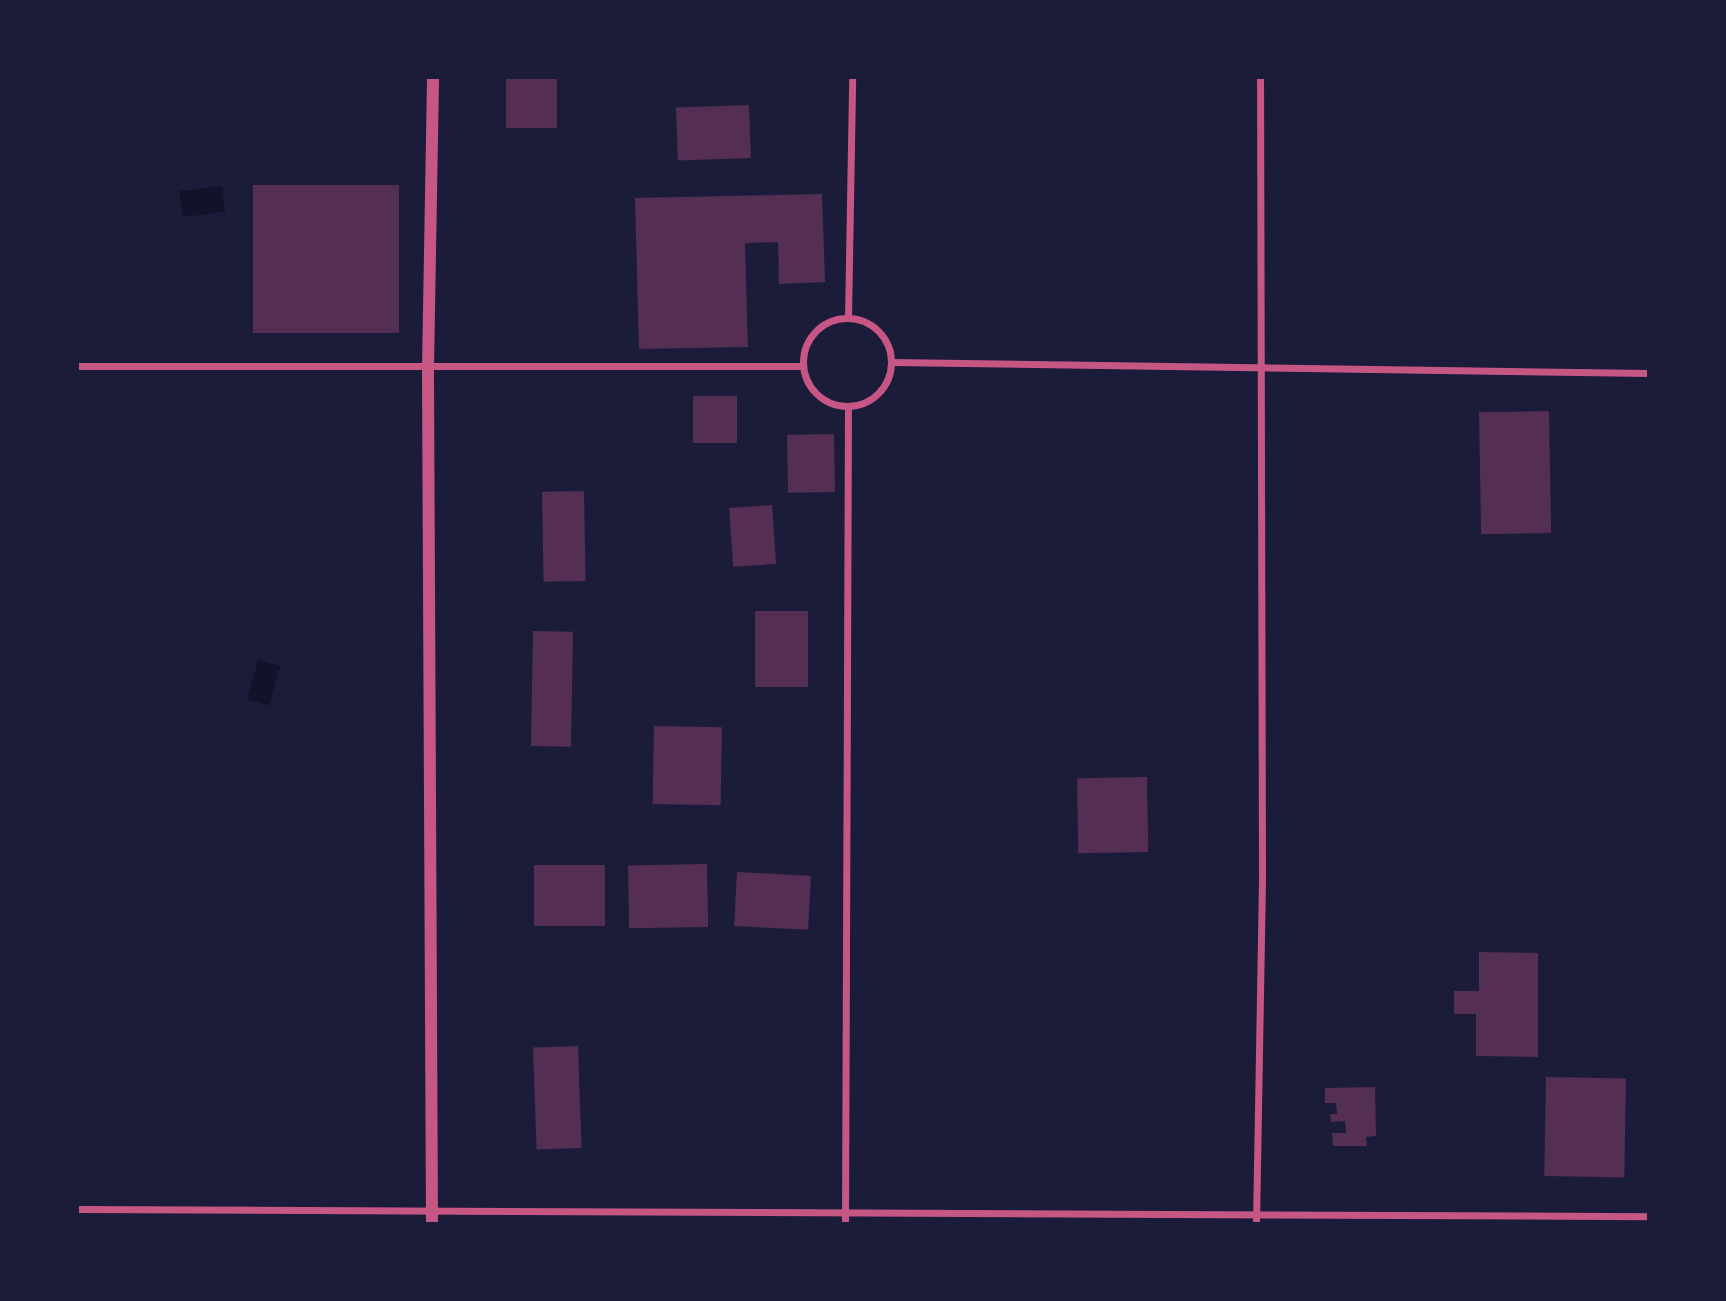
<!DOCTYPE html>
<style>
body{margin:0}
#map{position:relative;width:1726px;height:1301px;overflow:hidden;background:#1b1b3a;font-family:"Source Serif 4",serif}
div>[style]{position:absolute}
.water>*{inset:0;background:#12122b;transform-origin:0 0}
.building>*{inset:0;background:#542f53;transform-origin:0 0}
.minor>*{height:7px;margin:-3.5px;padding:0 3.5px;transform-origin:3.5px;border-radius:3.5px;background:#c65784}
.minor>.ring{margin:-3.5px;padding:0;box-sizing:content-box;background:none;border:7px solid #c65784;border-radius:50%}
.tertiary>*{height:12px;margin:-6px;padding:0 6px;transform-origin:6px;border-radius:6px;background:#c65784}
span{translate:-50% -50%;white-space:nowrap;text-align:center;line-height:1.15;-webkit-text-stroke:5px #1b1b3a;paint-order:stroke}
.frame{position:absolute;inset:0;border:79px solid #1b1b3a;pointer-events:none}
</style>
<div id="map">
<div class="water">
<i style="left:222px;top:186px;width:26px;height:43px;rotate:83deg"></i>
<i style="left:258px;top:660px;width:23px;height:41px;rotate:15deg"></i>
</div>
<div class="building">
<i style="left:506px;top:77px;width:51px;height:51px"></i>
<i style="left:749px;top:105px;width:53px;height:73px;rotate:88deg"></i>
<i style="left:399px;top:185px;width:148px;height:146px;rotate:90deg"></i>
<i style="clip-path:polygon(822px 194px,825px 282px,779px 284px,778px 242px,745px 243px,748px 347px,639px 349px,635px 198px)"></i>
<i style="left:737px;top:396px;width:47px;height:44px;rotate:90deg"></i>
<i style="left:1549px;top:411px;width:122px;height:70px;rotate:89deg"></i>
<i style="left:834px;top:434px;width:58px;height:47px;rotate:89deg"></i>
<i style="left:584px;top:491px;width:90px;height:42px;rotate:89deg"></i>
<i style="left:772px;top:505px;width:59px;height:43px;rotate:86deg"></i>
<i style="left:755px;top:611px;width:53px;height:76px"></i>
<i style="left:533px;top:631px;width:40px;height:115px;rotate:1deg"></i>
<i style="left:654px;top:726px;width:68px;height:78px;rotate:1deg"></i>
<i style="left:1147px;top:777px;width:75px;height:70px;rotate:89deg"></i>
<i style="left:707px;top:864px;width:63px;height:79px;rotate:89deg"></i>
<i style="left:534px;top:865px;width:71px;height:61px"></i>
<i style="left:737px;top:872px;width:74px;height:54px;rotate:3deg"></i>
<i style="clip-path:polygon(1479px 952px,1538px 953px,1538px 1057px,1476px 1056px,1476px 1014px,1454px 1014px,1454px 991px,1479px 991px)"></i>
<i style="left:578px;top:1046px;width:102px;height:45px;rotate:88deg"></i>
<i style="left:1546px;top:1077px;width:80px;height:99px;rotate:1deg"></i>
<i style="clip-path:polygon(1375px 1087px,1376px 1136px,1366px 1137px,1367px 1146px,1333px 1146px,1332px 1133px,1346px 1133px,1345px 1121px,1331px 1122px,1330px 1114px,1337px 1114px,1336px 1103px,1325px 1103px,1325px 1088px)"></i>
</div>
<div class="minor">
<i class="ring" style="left:803px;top:318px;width:81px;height:81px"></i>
<i style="left:848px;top:318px;width:241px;rotate:-89deg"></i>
<i style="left:891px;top:362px;width:758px;rotate:0.83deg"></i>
<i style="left:77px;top:366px;width:726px"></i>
<i style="left:77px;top:1209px;width:1572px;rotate:0.26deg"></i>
<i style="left:845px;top:1224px;width:817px;rotate:-89.79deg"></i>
<i style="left:1256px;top:1224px;width:346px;rotate:-89deg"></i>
<i style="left:1262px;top:878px;width:801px;rotate:-90.14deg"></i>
</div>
<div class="tertiary">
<i style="left:432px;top:1224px;width:857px;rotate:-90.27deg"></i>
<i style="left:428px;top:367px;width:290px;rotate:-89deg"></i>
</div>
<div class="frame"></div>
</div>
